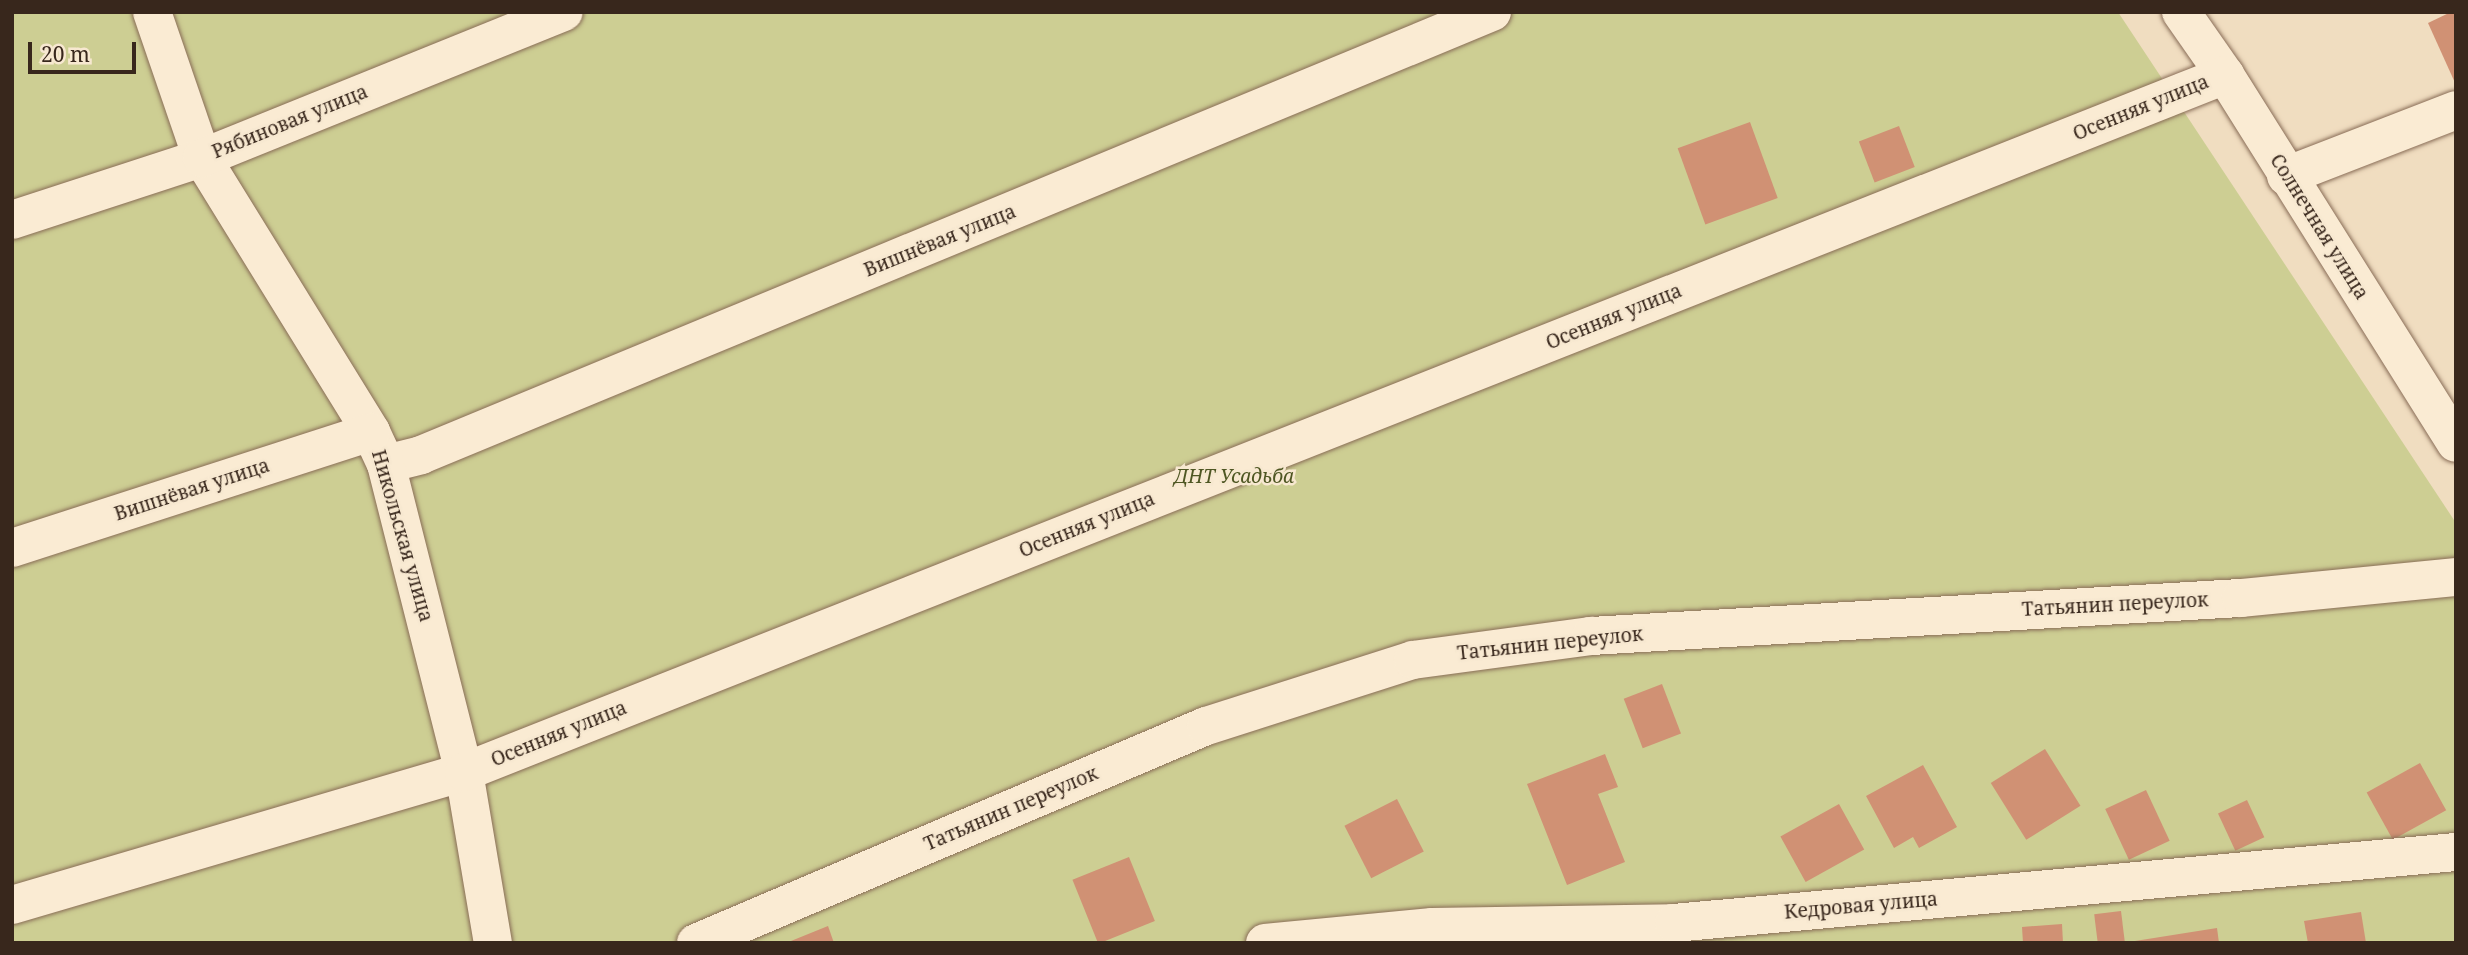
<!DOCTYPE html>
<meta charset="utf-8">
<style>
body{margin:0}
#map{position:relative;width:2468px;height:955px;overflow:hidden;background:#f0ddc0;font-family:"Noto Serif",serif}
div>[style]{position:absolute}
.green>*{inset:0;background:#cdce93}
.building>*{inset:0;background:#d09174;transform-origin:0 0}
.roads{filter:drop-shadow(0 0 2px #896d57) drop-shadow(0 0 2px #896d57)}
.minor>*{height:38px;margin:-19px;padding:0 19px;transform-origin:19px;border-radius:19px;background:#faebd3}
span{translate:-50% -50%;white-space:nowrap;text-align:center;line-height:1.15;-webkit-text-stroke:5px #f7e8d0;paint-order:stroke}
.street-label{font-size:19px;color:#38271c}
.park-label{font-size:19px;color:#4e5622;font-style:italic}
.frame{position:absolute;inset:0;border:14px solid #38271c;pointer-events:none}
.scale{position:absolute;left:28px;top:42px;width:108px;height:32px;box-sizing:border-box;border:4px solid #38271c;border-top:0;padding-left:9px;font-size:21px;line-height:24px;white-space:nowrap;color:#38271c;-webkit-text-stroke:5px #f7e8d0;paint-order:stroke}
</style>
<div id="map">
<div class="green">
<i style="clip-path:polygon(12px 12px,2118px 12px,2456px 523px,2456px 943px,12px 943px)"></i>
</div>
<div class="building">
<i style="clip-path:polygon(2451px 12px,2456px 12px,2456px 85px,2428px 23px)"></i>
<i style="left:1750px;top:122px;width:81px;height:77px;rotate:70deg"></i>
<i style="left:1899px;top:126px;width:44px;height:43px;rotate:69deg"></i>
<i style="left:1662px;top:684px;width:53px;height:41px;rotate:69deg"></i>
<i style="left:2045px;top:749px;width:67px;height:64px;rotate:58deg"></i>
<i style="clip-path:polygon(1605px 754px,1618px 787px,1598px 794px,1625px 862px,1567px 885px,1527px 784px)"></i>
<i style="left:2420px;top:763px;width:54px;height:61px;rotate:61deg"></i>
<i style="clip-path:polygon(1923px 765px,1957px 827px,1919px 848px,1913px 837px,1894px 848px,1866px 796px)"></i>
<i style="left:2146px;top:790px;width:56px;height:45px;rotate:65deg"></i>
<i style="left:1397px;top:799px;width:59px;height:59px;rotate:63deg"></i>
<i style="left:2247px;top:800px;width:41px;height:32px;rotate:65deg"></i>
<i style="left:1839px;top:804px;width:52px;height:67px;rotate:61deg"></i>
<i style="left:1129px;top:857px;width:69px;height:61px;rotate:68deg"></i>
<i style="left:2121px;top:911px;width:32px;height:27px;rotate:83deg"></i>
<i style="clip-path:polygon(2361px 912px,2366px 943px,2308px 943px,2304px 921px)"></i>
<i style="clip-path:polygon(2062px 924px,2063px 943px,2023px 943px,2022px 927px)"></i>
<i style="clip-path:polygon(828px 926px,834px 943px,786px 943px)"></i>
<i style="clip-path:polygon(2217px 928px,2219px 943px,2135px 943px,2135px 941px)"></i>
</div>
<div class="roads">
<div class="minor">
<i style="left:152px;top:12px;width:154px;rotate:71.1deg"></i>
<i style="left:202px;top:158px;width:322px;rotate:58.3deg"></i>
<i style="left:371px;top:432px;width:35px;rotate:65deg"></i>
<i style="left:386px;top:464px;width:318px;rotate:75.8deg"></i>
<i style="left:464px;top:772px;width:173px;rotate:80.4deg"></i>
<i style="left:2181px;top:12px;width:77px;rotate:55.1deg"></i>
<i style="left:2225px;top:75px;width:434px;rotate:57.9deg"></i>
<i style="left:2286px;top:176px;width:182px;rotate:-21.2deg"></i>
<i style="left:12px;top:220px;width:200px;rotate:-18.1deg"></i>
<i style="left:202px;top:158px;width:390px;rotate:-22deg"></i>
<i style="left:386px;top:464px;width:36px;rotate:-14deg"></i>
<i style="left:421px;top:455px;width:1159px;rotate:-22.47deg"></i>
<i style="left:12px;top:548px;width:377px;rotate:-17.9deg"></i>
<i style="left:12px;top:905px;width:471px;rotate:-16.4deg"></i>
<i style="left:464px;top:772px;width:1894px;rotate:-21.59deg"></i>
<i style="left:696px;top:943px;width:554px;rotate:-23.05deg"></i>
<i style="left:1206px;top:726px;width:217px;rotate:-17.7deg"></i>
<i style="left:1413px;top:660px;width:180px;rotate:-7.7deg"></i>
<i style="left:1591px;top:636px;width:651px;rotate:-3.35deg"></i>
<i style="left:2241px;top:598px;width:216px;rotate:-5.6deg"></i>
<i style="left:1265px;top:943px;width:168px;rotate:-5.5deg"></i>
<i style="left:1432px;top:927px;width:242px;rotate:-0.9deg"></i>
<i style="left:1674px;top:923px;width:785px;rotate:-5.19deg"></i>
</div>
</div>
<div class="street-label">
<span style="left:2141px;top:108px;rotate:-22deg">Осенняя улица</span>
<span style="left:290px;top:122px;rotate:-22deg">Рябиновая улица</span>
<span style="left:2319px;top:227px;rotate:58deg">Солнечная улица</span>
<span style="left:940px;top:241px;rotate:-22deg">Вишнёвая улица</span>
<span style="left:1614px;top:317px;rotate:-22deg">Осенняя улица</span>
<span style="left:192px;top:490px;rotate:-18deg">Вишнёвая улица</span>
<span style="left:1087px;top:525px;rotate:-22deg">Осенняя улица</span>
<span style="left:402px;top:536px;rotate:74deg">Никольская улица</span>
<span style="left:2115px;top:605px;rotate:-3deg">Татьянин переулок</span>
<span style="left:1550px;top:644px;rotate:-6deg">Татьянин переулок</span>
<span style="left:559px;top:734px;rotate:-22deg">Осенняя улица</span>
<span style="left:1011px;top:809px;rotate:-23deg">Татьянин переулок</span>
<span style="left:1861px;top:906px;rotate:-5deg">Кедровая улица</span>
</div>
<div class="park-label">
<span style="left:1234px;top:477px">ДНТ Усадьба</span>
</div>
<div class="frame"></div>
<div class="scale">20 m</div>
</div>
